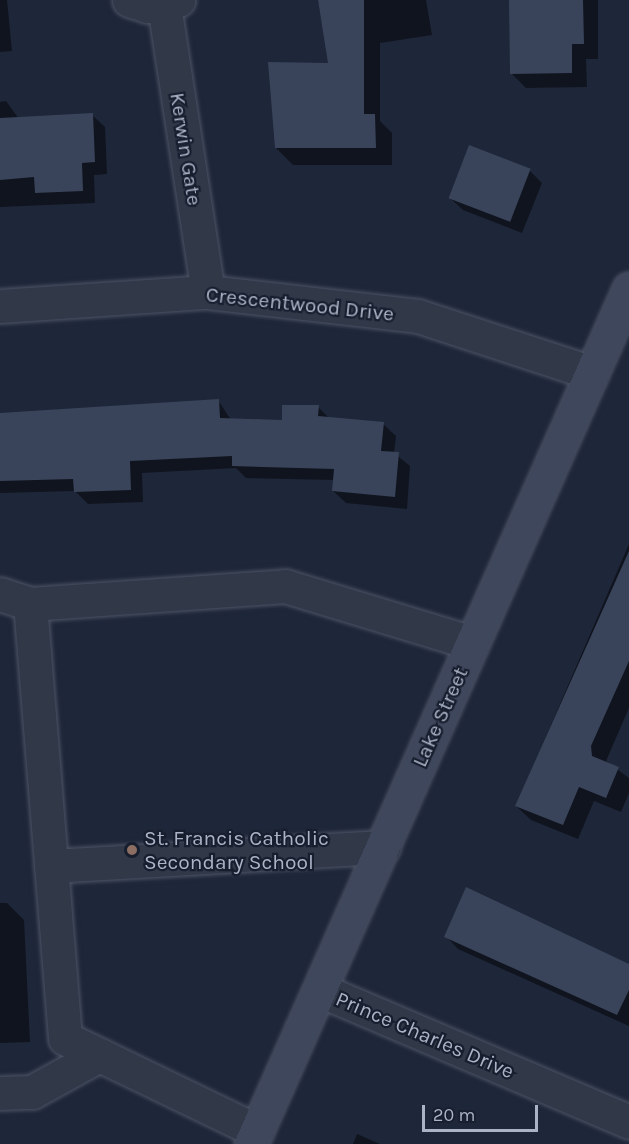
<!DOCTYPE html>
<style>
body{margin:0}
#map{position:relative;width:629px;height:1144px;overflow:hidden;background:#1e2639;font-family:Karla,sans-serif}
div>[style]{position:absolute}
.shadow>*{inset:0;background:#0007}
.building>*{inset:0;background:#39445a;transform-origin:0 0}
.roads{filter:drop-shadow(0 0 2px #4c5365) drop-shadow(0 0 2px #4c5365)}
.minor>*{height:33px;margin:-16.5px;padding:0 16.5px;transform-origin:16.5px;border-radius:16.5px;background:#313949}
.secondary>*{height:33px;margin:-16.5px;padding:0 16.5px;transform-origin:16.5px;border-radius:16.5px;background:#3f475d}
.dots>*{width:16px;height:16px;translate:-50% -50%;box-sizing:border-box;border:3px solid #171e2e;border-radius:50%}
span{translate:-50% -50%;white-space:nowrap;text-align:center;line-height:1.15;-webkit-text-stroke:4.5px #171e2e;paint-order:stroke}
.street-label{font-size:21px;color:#abb3c7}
.poi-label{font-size:21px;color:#abb3c7}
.left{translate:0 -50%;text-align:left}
.scale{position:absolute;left:422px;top:1105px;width:116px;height:27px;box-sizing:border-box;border:3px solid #abb3c7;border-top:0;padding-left:8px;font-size:18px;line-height:21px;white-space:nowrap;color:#abb3c7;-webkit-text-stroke:4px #171e2e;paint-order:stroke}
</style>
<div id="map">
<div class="shadow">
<i style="clip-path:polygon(0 0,7px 0,12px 51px,0 52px)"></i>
<i style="clip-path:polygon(318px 0,426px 0,432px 35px,380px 43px,380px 121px,392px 133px,392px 165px,293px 165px,276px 148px,330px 64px)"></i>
<i style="clip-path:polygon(512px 0,598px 0,598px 59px,586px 59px,587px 87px,526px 88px,511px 73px)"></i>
<i style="clip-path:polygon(6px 101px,19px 119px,92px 115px,105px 127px,107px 174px,94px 175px,95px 203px,0 207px,0 102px)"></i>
<i style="clip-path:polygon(529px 170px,542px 183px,522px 233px,463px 210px,450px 198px)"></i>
<i style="clip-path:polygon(218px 400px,231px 420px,283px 421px,318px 407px,330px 419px,383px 424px,396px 436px,394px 453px,410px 466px,407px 509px,346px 503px,333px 491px,334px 480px,246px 478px,236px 468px,142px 473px,143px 502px,88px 504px,75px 491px,0 493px,0 415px)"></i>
<i style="clip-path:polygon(629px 544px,629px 708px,606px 761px,629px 778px,629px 793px,621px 812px,594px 801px,578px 839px,531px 820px,516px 806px)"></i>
<i style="clip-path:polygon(0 903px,7px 903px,24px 920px,30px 1042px,0 1043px)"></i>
<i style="clip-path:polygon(446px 936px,629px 966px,629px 1026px,458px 949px)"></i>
<i style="clip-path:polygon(357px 1134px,380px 1144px,353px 1144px)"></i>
</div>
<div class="building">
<i style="clip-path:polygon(318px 0,364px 0,364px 114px,375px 114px,376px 148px,275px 148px,268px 62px,328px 63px)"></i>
<i style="clip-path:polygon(509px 0,583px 0,584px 44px,572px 44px,572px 73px,510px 74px)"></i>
<i style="clip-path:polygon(93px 113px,95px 162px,82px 163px,83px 191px,35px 193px,34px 177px,0 180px,0 118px)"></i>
<i style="left:469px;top:145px;width:66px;height:57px;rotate:21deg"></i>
<i style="clip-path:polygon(219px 399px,220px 418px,282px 420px,282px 405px,319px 405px,318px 416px,384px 422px,381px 451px,399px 452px,395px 497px,332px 491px,334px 469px,232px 466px,232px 456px,130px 461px,131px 490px,74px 492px,73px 479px,0 481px,0 413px)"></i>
<i style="clip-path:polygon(629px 551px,629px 661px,591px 746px,592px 756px,619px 767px,606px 798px,579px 787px,563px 825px,515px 806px)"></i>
<i style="clip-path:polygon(466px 887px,629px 964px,629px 990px,617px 1015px,444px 937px)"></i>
</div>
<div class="roads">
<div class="minor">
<i style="left:129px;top:0;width:19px;rotate:18deg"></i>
<i style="left:147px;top:6px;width:32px;rotate:-11deg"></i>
<i style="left:164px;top:5px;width:290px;rotate:81.3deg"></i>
<i style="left:0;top:306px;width:208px;rotate:-3.9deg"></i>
<i style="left:208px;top:292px;width:211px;rotate:6.5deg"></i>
<i style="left:418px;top:316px;width:183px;rotate:18.1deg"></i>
<i style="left:0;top:594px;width:32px;rotate:18deg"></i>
<i style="left:51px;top:866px;width:333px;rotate:-3.3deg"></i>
<i style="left:320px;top:990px;width:336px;rotate:23.1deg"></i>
<i style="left:0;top:1093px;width:32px;rotate:-2deg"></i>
<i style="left:32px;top:1092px;width:77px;rotate:-28.9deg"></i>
<i style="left:257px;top:1131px;width:213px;rotate:-154.2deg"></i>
<i style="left:65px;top:1038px;width:435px;rotate:-94.6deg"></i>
<i style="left:30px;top:604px;width:256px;rotate:-4deg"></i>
<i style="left:285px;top:586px;width:196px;rotate:16.9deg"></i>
</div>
<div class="secondary">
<i style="left:251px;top:1144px;width:935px;rotate:-66.15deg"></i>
</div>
</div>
<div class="dots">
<i style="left:132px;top:850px;background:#8d6e63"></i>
</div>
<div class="street-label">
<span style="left:186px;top:149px;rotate:81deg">Kerwin Gate</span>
<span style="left:300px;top:304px;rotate:6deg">Crescentwood Drive</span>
<span style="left:440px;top:717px;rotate:-66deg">Lake Street</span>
<span style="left:425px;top:1035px;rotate:23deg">Prince Charles Drive</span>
</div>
<div class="poi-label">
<span class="left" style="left:144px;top:850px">St. Francis Catholic<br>Secondary School</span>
</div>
<div class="scale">20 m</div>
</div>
